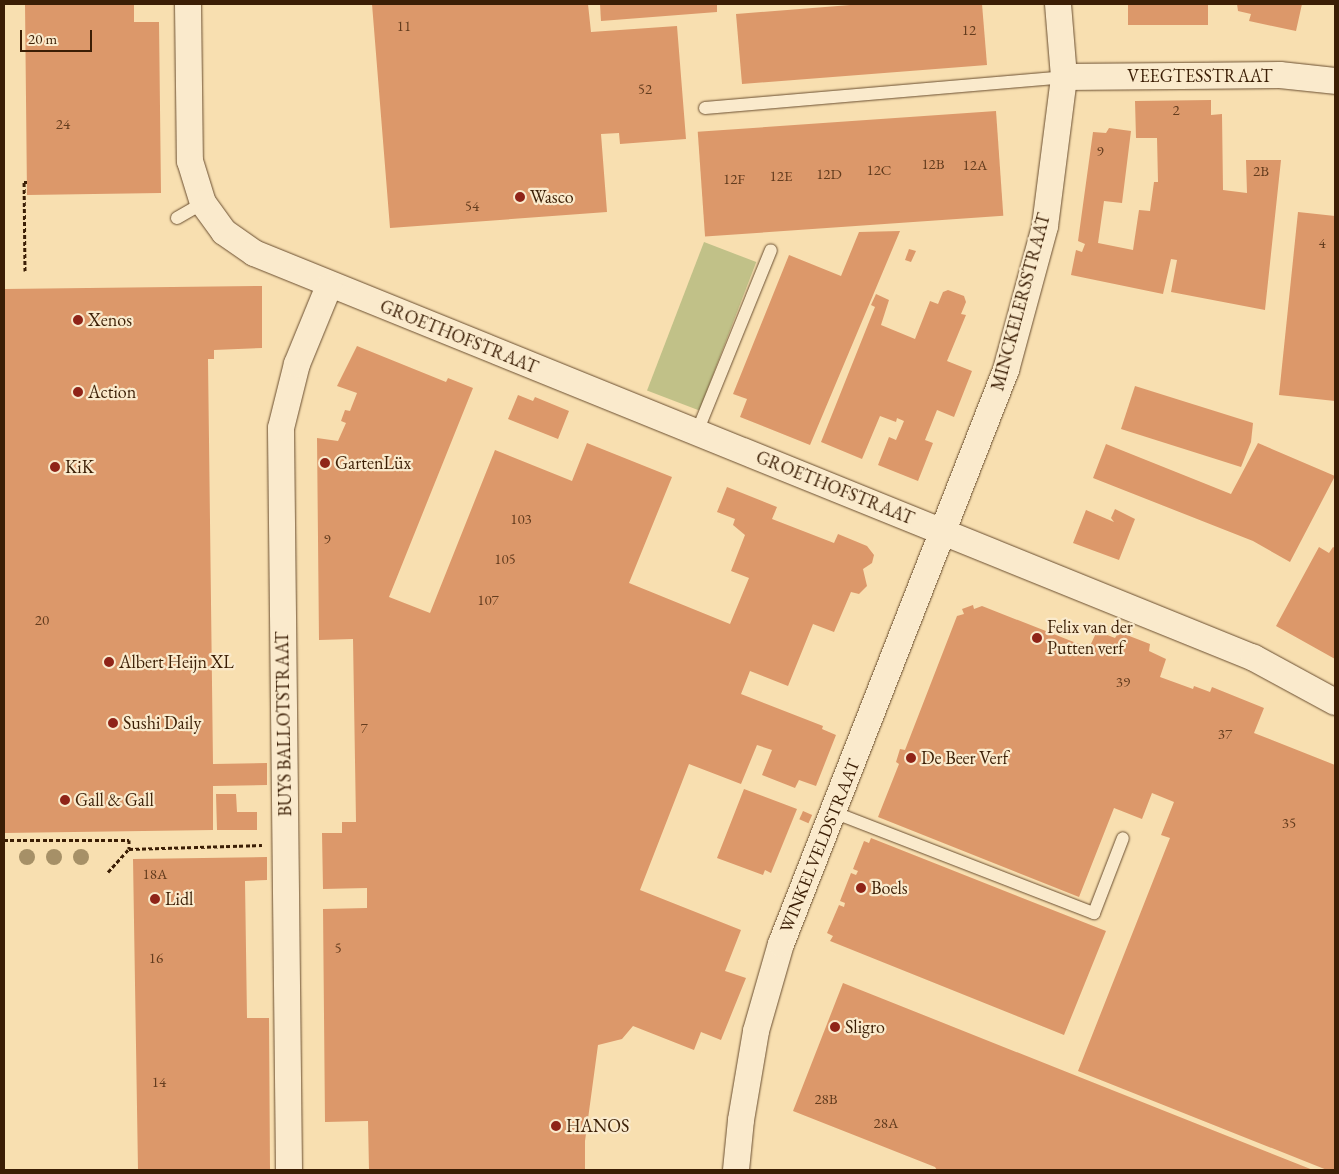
<!DOCTYPE html>
<meta charset="utf-8">
<style>
body{margin:0}
#map{position:relative;width:1339px;height:1174px;overflow:hidden;background:#f8dfb0;font-family:"EB Garamond",serif}
div>[style]{position:absolute}
.green>*{inset:0;background:#c1c188;transform-origin:0 0}
.building>*{inset:0;background:#dc986a;transform-origin:0 0}
.path>*{height:3px;margin-top:-1.5px;transform-origin:0;background:repeating-linear-gradient(90deg,#3b1e05 0 4px,transparent 0 6.5px)}
.roads{filter:drop-shadow(0 0 1px #6a4e30) drop-shadow(0 0 1px #6a4e30)}
.service>*{height:12px;margin:-6px;padding:0 6px;transform-origin:6px;border-radius:6px;background:#faeacc}
.minor>*{height:26px;margin:-13px;padding:0 13px;transform-origin:13px;border-radius:13px;background:#faeacc}
.trees>*{width:16px;height:16px;margin:-8px;border-radius:50%;background:#a69067}
.dots>*{width:14px;height:14px;translate:-50% -50%;box-sizing:border-box;border:2px solid #faeacc;border-radius:50%}
span{translate:-50% -50%;white-space:nowrap;text-align:center;line-height:1.15;-webkit-text-stroke:4.5px #faeacc;paint-order:stroke}
.number-label{font-size:15px;color:#633c1e}
.number-label span{-webkit-text-stroke-width:0}
.street-label{font-size:18px;color:#3b1e05}
.poi-label{font-size:18px;color:#3b1e05}
.left{translate:0 -50%;text-align:left}
.frame{position:absolute;inset:0;border:5px solid #3b1e05;pointer-events:none}
.scale{position:absolute;left:20px;top:30px;width:72px;height:22px;box-sizing:border-box;border:2px solid #3b1e05;border-top:0;padding-left:6px;font-size:15px;line-height:18px;white-space:nowrap;color:#3b1e05;-webkit-text-stroke:4px #faeacc;paint-order:stroke}
</style>
<div id="map">
<div class="green">
<i style="left:704px;top:242px;width:56px;height:159px;rotate:21deg"></i>
</div>
<div class="building">
<i style="clip-path:polygon(25px 4px,134px 4px,134px 22px,159px 22px,161px 193px,27px 195px)"></i>
<i style="clip-path:polygon(372px 4px,588px 4px,591px 32px,677px 26px,686px 139px,620px 144px,619px 133px,601px 134px,607px 212px,390px 228px)"></i>
<i style="clip-path:polygon(600px 4px,717px 4px,717px 12px,601px 21px)"></i>
<i style="clip-path:polygon(863px 4px,982px 4px,987px 65px,742px 84px,736px 14px)"></i>
<i style="left:1128px;top:4px;width:80px;height:21px"></i>
<i style="clip-path:polygon(1237px 4px,1302px 4px,1296px 31px,1249px 21px,1251px 14px,1238px 11px)"></i>
<i style="clip-path:polygon(1211px 100px,1211px 115px,1222px 114px,1223px 190px,1247px 193px,1246px 160px,1281px 160px,1265px 310px,1171px 292px,1177px 260px,1171px 259px,1163px 294px,1071px 275px,1076px 250px,1082px 252px,1085px 244px,1078px 241px,1093px 132px,1106px 133px,1109px 128px,1131px 131px,1122px 203px,1104px 201px,1098px 243px,1133px 250px,1139px 210px,1150px 211px,1154px 182px,1158px 182px,1157px 138px,1136px 138px,1135px 101px)"></i>
<i style="left:996px;top:111px;width:105px;height:299px;rotate:86deg"></i>
<i style="clip-path:polygon(1298px 212px,1335px 216px,1335px 401px,1279px 395px)"></i>
<i style="clip-path:polygon(900px 231px,810px 445px,740px 417px,747px 399px,733px 394px,789px 255px,841px 276px,859px 232px)"></i>
<i style="clip-path:polygon(909px 249px,916px 251px,911px 262px,905px 260px)"></i>
<i style="clip-path:polygon(262px 286px,262px 348px,214px 350px,214px 359px,208px 359px,213px 764px,267px 763px,267px 785px,213px 786px,213px 830px,4px 833px,4px 289px)"></i>
<i style="clip-path:polygon(948px 290px,964px 296px,966px 302px,961px 314px,966px 315px,947px 361px,972px 371px,954px 417px,937px 410px,925px 440px,933px 443px,918px 481px,878px 465px,889px 437px,896px 440px,904px 421px,897px 418px,896px 422px,880px 416px,862px 459px,821px 442px,875px 307px,871px 305px,876px 294px,889px 300px,881px 325px,915px 339px,930px 301px,938px 304px,943px 292px)"></i>
<i style="clip-path:polygon(357px 346px,446px 382px,448px 378px,473px 388px,389px 597px,430px 613px,495px 450px,572px 481px,587px 443px,672px 477px,629px 583px,730px 624px,749px 578px,731px 571px,745px 535px,733px 525px,735px 519px,717px 512px,727px 487px,777px 507px,772px 519px,834px 543px,838px 534px,867px 546px,874px 555px,872px 563px,863px 569px,867px 586px,859px 594px,851px 592px,834px 632px,813px 624px,788px 686px,750px 671px,741px 694px,823px 726px,822px 729px,836px 735px,816px 786px,799px 780px,795px 788px,762px 775px,772px 750px,757px 745px,741px 784px,689px 764px,640px 890px,741px 930px,725px 971px,746px 978px,721px 1040px,701px 1032px,694px 1050px,633px 1026px,622px 1039px,598px 1045px,585px 1141px,585px 1170px,369px 1170px,368px 1121px,325px 1122px,323px 909px,367px 908px,367px 888px,323px 889px,322px 833px,342px 833px,342px 822px,356px 822px,353px 639px,319px 640px,317px 438px,338px 441px,346px 423px,341px 421px,345px 410px,350px 411px,357px 393px,337px 386px)"></i>
<i style="clip-path:polygon(1135px 386px,1253px 423px,1251px 442px,1241px 467px,1121px 429px)"></i>
<i style="clip-path:polygon(518px 395px,533px 401px,535px 397px,569px 411px,558px 439px,508px 419px)"></i>
<i style="clip-path:polygon(1258px 443px,1335px 476px,1290px 562px,1253px 541px,1093px 478px,1106px 444px,1231px 494px)"></i>
<i style="clip-path:polygon(1115px 509px,1135px 519px,1119px 560px,1073px 543px,1086px 510px,1114px 522px,1111px 518px)"></i>
<i style="clip-path:polygon(1319px 547px,1329px 553px,1333px 547px,1335px 548px,1335px 659px,1276px 626px)"></i>
<i style="clip-path:polygon(973px 605px,974px 609px,982px 606px,1089px 648px,1097px 631px,1115px 638px,1119px 632px,1150px 644px,1149px 651px,1166px 659px,1160px 677px,1193px 689px,1194px 686px,1210px 692px,1212px 687px,1264px 708px,1254px 733px,1335px 765px,1335px 1170px,1327px 1170px,1078px 1071px,1170px 838px,1161px 835px,1174px 802px,1152px 793px,1142px 819px,1114px 808px,1079px 897px,878px 817px,899px 764px,896px 762px,900px 749px,905px 750px,957px 616px,964px 614px,962px 609px)"></i>
<i style="clip-path:polygon(744px 789px,797px 809px,771px 873px,765px 870px,763px 875px,717px 858px)"></i>
<i style="clip-path:polygon(216px 794px,236px 794px,237px 812px,257px 812px,257px 830px,217px 830px)"></i>
<i style="left:803px;top:811px;width:10px;height:9px;rotate:24deg"></i>
<i style="clip-path:polygon(871px 838px,1106px 931px,1064px 1035px,830px 941px,833px 936px,827px 933px,839px 905px,844px 907px,845px 903px,840px 901px,851px 873px,856px 875px,858px 871px,853px 869px,864px 841px,869px 843px)"></i>
<i style="clip-path:polygon(267px 857px,267px 880px,245px 881px,247px 1018px,269px 1018px,270px 1170px,138px 1170px,133px 859px)"></i>
<i style="clip-path:polygon(843px 983px,1313px 1170px,937px 1170px,935px 1167px,793px 1111px)"></i>
</div>
<div class="path">
<i style="left:25px;top:271px;width:89px;rotate:-90.6deg"></i>
<i style="left:24px;top:182px;width:3px"></i>
<i style="left:4px;top:840px;width:125px"></i>
<i style="left:129px;top:840px;width:9px;rotate:90deg"></i>
<i style="left:108px;top:872px;width:31px;rotate:-48deg"></i>
<i style="left:129px;top:849px;width:133px;rotate:-1.7deg"></i>
</div>
<div class="roads">
<div class="service">
<i style="left:705px;top:108px;width:360px;rotate:-4.9deg"></i>
<i style="left:177px;top:218px;width:30px;rotate:-30deg"></i>
<i style="left:697px;top:432px;width:196px;rotate:-67.9deg"></i>
<i style="left:833px;top:812px;width:280px;rotate:21.2deg"></i>
<i style="left:1094px;top:913px;width:80px;rotate:-68.9deg"></i>
</div>
<div class="minor">
<i style="left:188px;top:4px;width:157px;rotate:89.3deg"></i>
<i style="left:190px;top:161px;width:44px;rotate:72.8deg"></i>
<i style="left:203px;top:203px;width:36px;rotate:54deg"></i>
<i style="left:224px;top:232px;width:37px;rotate:35deg"></i>
<i style="left:254px;top:253px;width:1079px;rotate:22.05deg"></i>
<i style="left:1254px;top:658px;width:92px;rotate:28.5deg"></i>
<i style="left:1064px;top:77px;width:216px;rotate:-0.5deg"></i>
<i style="left:1280px;top:75px;width:55px;rotate:6.2deg"></i>
<i style="left:289px;top:1170px;width:742px;rotate:-90.62deg"></i>
<i style="left:281px;top:428px;width:66px;rotate:-76deg"></i>
<i style="left:297px;top:364px;width:84px;rotate:-67.7deg"></i>
<i style="left:736px;top:1170px;width:50px;rotate:-84.3deg"></i>
<i style="left:741px;top:1120px;width:90px;rotate:-80.4deg"></i>
<i style="left:756px;top:1031px;width:91px;rotate:-74deg"></i>
<i style="left:781px;top:944px;width:617px;rotate:-68.6deg"></i>
<i style="left:1006px;top:370px;width:149px;rotate:-74.8deg"></i>
<i style="left:1045px;top:226px;width:150px;rotate:-82.7deg"></i>
<i style="left:1064px;top:77px;width:73px;rotate:-94.7deg"></i>
</div>
</div>
<div class="trees">
<i style="left:27px;top:857px"></i>
<i style="left:54px;top:857px"></i>
<i style="left:81px;top:857px"></i>
</div>
<div class="dots">
<i style="left:520px;top:197px;background:#8f2418"></i>
<i style="left:78px;top:320px;background:#8f2418"></i>
<i style="left:78px;top:392px;background:#8f2418"></i>
<i style="left:325px;top:463px;background:#8f2418"></i>
<i style="left:55px;top:467px;background:#8f2418"></i>
<i style="left:1037px;top:638px;background:#8f2418"></i>
<i style="left:109px;top:662px;background:#8f2418"></i>
<i style="left:113px;top:723px;background:#8f2418"></i>
<i style="left:911px;top:758px;background:#8f2418"></i>
<i style="left:65px;top:800px;background:#8f2418"></i>
<i style="left:861px;top:888px;background:#8f2418"></i>
<i style="left:155px;top:899px;background:#8f2418"></i>
<i style="left:835px;top:1027px;background:#8f2418"></i>
<i style="left:556px;top:1126px;background:#8f2418"></i>
</div>
<div class="number-label">
<span style="left:404px;top:26px">11</span>
<span style="left:969px;top:30px">12</span>
<span style="left:645px;top:89px">52</span>
<span style="left:1176px;top:110px">2</span>
<span style="left:63px;top:124px">24</span>
<span style="left:1100px;top:151px">9</span>
<span style="left:933px;top:164px">12B</span>
<span style="left:975px;top:165px">12A</span>
<span style="left:879px;top:170px">12C</span>
<span style="left:1261px;top:171px">2B</span>
<span style="left:829px;top:174px">12D</span>
<span style="left:781px;top:176px">12E</span>
<span style="left:734px;top:179px">12F</span>
<span style="left:472px;top:206px">54</span>
<span style="left:1322px;top:243px">4</span>
<span style="left:521px;top:519px">103</span>
<span style="left:327px;top:539px">9</span>
<span style="left:505px;top:559px">105</span>
<span style="left:488px;top:600px">107</span>
<span style="left:42px;top:620px">20</span>
<span style="left:1123px;top:682px">39</span>
<span style="left:364px;top:728px">7</span>
<span style="left:1225px;top:734px">37</span>
<span style="left:1289px;top:823px">35</span>
<span style="left:155px;top:874px">18A</span>
<span style="left:338px;top:948px">5</span>
<span style="left:156px;top:958px">16</span>
<span style="left:159px;top:1082px">14</span>
<span style="left:826px;top:1099px">28B</span>
<span style="left:886px;top:1123px">28A</span>
</div>
<div class="street-label">
<span style="left:1200px;top:76px">VEEGTESSTRAAT</span>
<span style="left:1021px;top:302px;rotate:-75deg">MINCKELERSSTRAAT</span>
<span style="left:459px;top:337px;rotate:22deg">GROETHOFSTRAAT</span>
<span style="left:835px;top:488px;rotate:22deg">GROETHOFSTRAAT</span>
<span style="left:284px;top:724px;rotate:-91deg">BUYS BALLOTSTRAAT</span>
<span style="left:820px;top:846px;rotate:-68deg">WINKELVELDSTRAAT</span>
</div>
<div class="poi-label">
<span class="left" style="left:530px;top:197px">Wasco</span>
<span class="left" style="left:88px;top:320px">Xenos</span>
<span class="left" style="left:88px;top:392px">Action</span>
<span class="left" style="left:335px;top:463px">GartenLüx</span>
<span class="left" style="left:65px;top:467px">KiK</span>
<span class="left" style="left:1047px;top:638px">Felix van der<br>Putten verf</span>
<span class="left" style="left:119px;top:662px">Albert Heijn XL</span>
<span class="left" style="left:123px;top:723px">Sushi Daily</span>
<span class="left" style="left:921px;top:758px">De Beer Verf</span>
<span class="left" style="left:75px;top:800px">Gall &amp; Gall</span>
<span class="left" style="left:871px;top:888px">Boels</span>
<span class="left" style="left:165px;top:899px">Lidl</span>
<span class="left" style="left:845px;top:1027px">Sligro</span>
<span class="left" style="left:566px;top:1126px">HANOS</span>
</div>
<div class="frame"></div>
<div class="scale">20 m</div>
</div>
